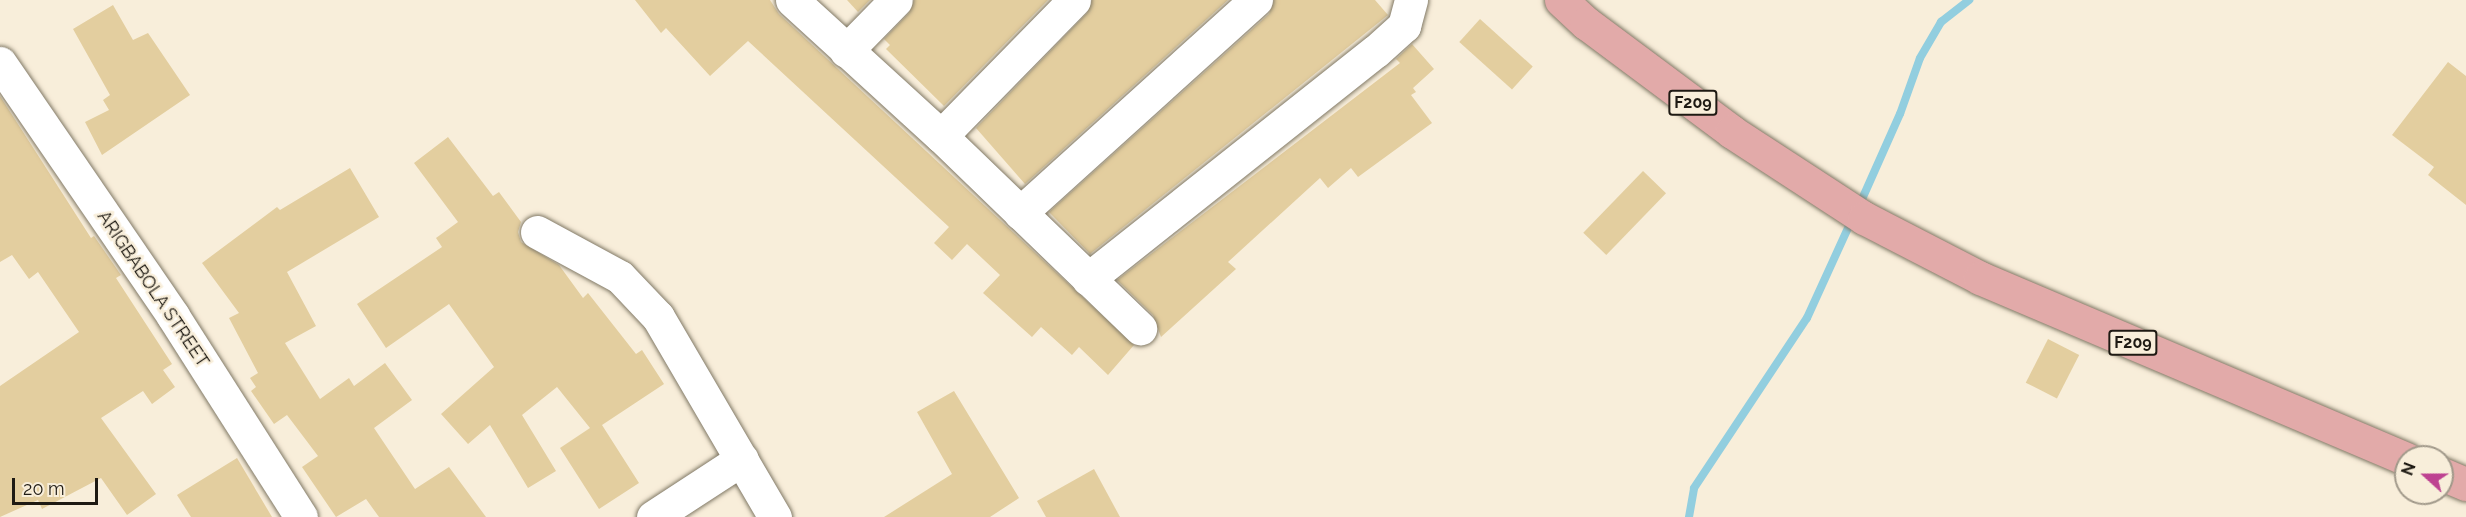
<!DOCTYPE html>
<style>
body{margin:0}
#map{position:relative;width:2466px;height:517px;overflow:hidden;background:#f8eeda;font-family:Raleway,sans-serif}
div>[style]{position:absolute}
.stream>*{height:8px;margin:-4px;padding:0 4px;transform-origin:4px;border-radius:4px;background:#92cedf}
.building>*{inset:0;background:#e3ce9f;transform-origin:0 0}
.roads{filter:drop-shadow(0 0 2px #817966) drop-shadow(0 0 2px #817966)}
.minor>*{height:33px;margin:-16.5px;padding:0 16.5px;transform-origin:16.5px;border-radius:16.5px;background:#fff}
.primary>*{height:33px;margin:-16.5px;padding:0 16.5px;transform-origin:16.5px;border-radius:16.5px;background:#e2aaa9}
span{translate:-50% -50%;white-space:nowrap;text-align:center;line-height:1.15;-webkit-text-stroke:5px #f8eeda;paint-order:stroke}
.shield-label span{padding:2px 4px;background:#f8eeda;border:2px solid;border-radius:4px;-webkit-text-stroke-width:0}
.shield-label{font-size:16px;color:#1e1a13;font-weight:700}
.street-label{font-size:18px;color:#1e1a13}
.north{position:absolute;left:2394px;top:445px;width:60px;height:60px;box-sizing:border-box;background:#f8eeda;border:2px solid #a1998a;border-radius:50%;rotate:291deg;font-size:16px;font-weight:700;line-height:24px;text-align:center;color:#1e1a13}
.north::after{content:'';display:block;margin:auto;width:21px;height:27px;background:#be4291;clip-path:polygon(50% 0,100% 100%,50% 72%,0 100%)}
.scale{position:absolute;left:12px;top:478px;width:86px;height:27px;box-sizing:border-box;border:3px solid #1e1a13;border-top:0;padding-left:8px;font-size:18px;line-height:21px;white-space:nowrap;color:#1e1a13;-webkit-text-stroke:4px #f8eeda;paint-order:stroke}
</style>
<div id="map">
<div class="stream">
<i style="left:1859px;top:206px;width:101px;rotate:-66deg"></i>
<i style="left:1900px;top:114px;width:59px;rotate:-70.3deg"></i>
<i style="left:1920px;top:58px;width:42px;rotate:-59.7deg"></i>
<i style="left:1941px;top:22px;width:36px;rotate:-38deg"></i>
<i style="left:1689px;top:517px;width:29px;rotate:-80deg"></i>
<i style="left:1694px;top:488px;width:204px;rotate:-56.4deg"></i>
<i style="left:1807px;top:318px;width:111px;rotate:-65.5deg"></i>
</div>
<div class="building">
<i style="clip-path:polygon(635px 0,770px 0,779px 14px,1134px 345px,1108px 375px,1079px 347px,1072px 355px,1041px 327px,1032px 337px,983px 293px,1000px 275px,967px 244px,952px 260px,934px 243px,949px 227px,748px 41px,710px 76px,666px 28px,661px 33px)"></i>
<i style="clip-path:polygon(847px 0,870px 0,858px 12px)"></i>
<i style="clip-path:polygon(914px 0,1048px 0,944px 106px,886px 49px,890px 45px,884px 39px,909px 13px)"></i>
<i style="clip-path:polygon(1092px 0,1228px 0,1025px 184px,976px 128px,1087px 13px)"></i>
<i style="clip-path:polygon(1274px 0,1375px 0,1388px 15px,1090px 254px,1049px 212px,1269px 14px)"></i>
<i style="clip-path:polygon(113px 5px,133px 40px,148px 33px,190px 95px,102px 155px,85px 122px,109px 110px,103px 100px,110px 95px,73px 29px)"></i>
<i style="left:1480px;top:19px;width:71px;height:31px;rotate:42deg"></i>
<i style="clip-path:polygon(1412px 44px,1434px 69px,1413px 88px,1416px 92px,1411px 95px,1432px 123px,1358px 177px,1351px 168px,1328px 188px,1320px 178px,1228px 262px,1236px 269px,1161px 337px,1153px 315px,1117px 280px,1400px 63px,1396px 59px)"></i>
<i style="clip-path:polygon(2448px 62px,2466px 76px,2466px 205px,2428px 175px,2434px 167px,2392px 135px)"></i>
<i style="clip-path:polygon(0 96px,91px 238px,94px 236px,121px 275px,116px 278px,172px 364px,163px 370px,175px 387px,152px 404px,143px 391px,101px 418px,156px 494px,127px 515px,101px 478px,42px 509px,38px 500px,0 517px,0 386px,79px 332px,38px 272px,29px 279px,12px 255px,0 262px)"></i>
<i style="clip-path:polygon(448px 137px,493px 196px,499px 192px,521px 222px,518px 232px,521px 242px,559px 265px,583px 298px,588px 293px,636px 354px,642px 350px,664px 384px,602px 425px,639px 483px,599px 509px,560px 448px,590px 428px,557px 387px,522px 415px,556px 471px,528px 488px,490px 425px,468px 444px,441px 414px,494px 367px,449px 304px,386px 348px,357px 304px,442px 247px,436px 238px,458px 222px,414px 163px)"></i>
<i style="clip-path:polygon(350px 168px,379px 217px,287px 272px,316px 326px,285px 343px,320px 399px,349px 378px,354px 386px,385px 363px,412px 400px,374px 428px,415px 489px,449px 467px,486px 517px,379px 517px,366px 499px,336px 517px,302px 467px,318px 456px,287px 415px,274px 424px,251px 391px,256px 387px,250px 378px,258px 373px,229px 318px,239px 313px,202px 263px,277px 207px,280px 210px)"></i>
<i style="left:1643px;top:171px;width:32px;height:86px;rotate:44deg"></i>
<i style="left:2048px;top:339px;width:35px;height:49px;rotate:27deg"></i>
<i style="clip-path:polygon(954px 391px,1019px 498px,990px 517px,884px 517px,952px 474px,917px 412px)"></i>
<i style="clip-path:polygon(237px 458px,272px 517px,191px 517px,177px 495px)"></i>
<i style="clip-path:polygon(1094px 469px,1120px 517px,1046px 517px,1037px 501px)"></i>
</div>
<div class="roads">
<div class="minor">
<i style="left:792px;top:0;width:202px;rotate:42.4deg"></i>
<i style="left:941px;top:136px;width:277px;rotate:44deg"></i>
<i style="left:846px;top:51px;width:71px;rotate:-45.6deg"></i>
<i style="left:0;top:63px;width:306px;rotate:55.6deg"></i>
<i style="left:173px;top:316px;width:238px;rotate:57.5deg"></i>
<i style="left:941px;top:136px;width:190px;rotate:-45.6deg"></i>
<i style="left:1020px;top:213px;width:318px;rotate:-42.1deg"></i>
<i style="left:537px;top:232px;width:94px;rotate:28.5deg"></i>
<i style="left:620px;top:277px;width:55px;rotate:46.5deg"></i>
<i style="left:658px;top:317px;width:232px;rotate:59.7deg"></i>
<i style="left:1088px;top:279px;width:367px;rotate:-38.4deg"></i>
<i style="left:1376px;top:51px;width:38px;rotate:-42deg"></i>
<i style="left:1404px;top:26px;width:27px;rotate:-75deg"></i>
<i style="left:653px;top:517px;width:106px;rotate:-33.1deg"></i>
</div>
<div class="primary">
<i style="left:1561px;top:0;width:34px;rotate:43deg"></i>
<i style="left:1586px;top:23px;width:182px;rotate:36.7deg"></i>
<i style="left:1732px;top:132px;width:158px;rotate:33.1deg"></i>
<i style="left:1864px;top:218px;width:131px;rotate:27.3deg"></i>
<i style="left:1980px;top:278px;width:463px;rotate:23deg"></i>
<i style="left:2442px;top:474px;width:26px;rotate:23deg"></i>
</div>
</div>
<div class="shield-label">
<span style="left:1693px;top:103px">F209</span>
<span style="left:2133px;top:343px">F209</span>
</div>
<div class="street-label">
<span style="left:153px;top:289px;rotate:56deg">ARIGBABOLA STREET</span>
</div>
<div class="north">N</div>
<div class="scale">20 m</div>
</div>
